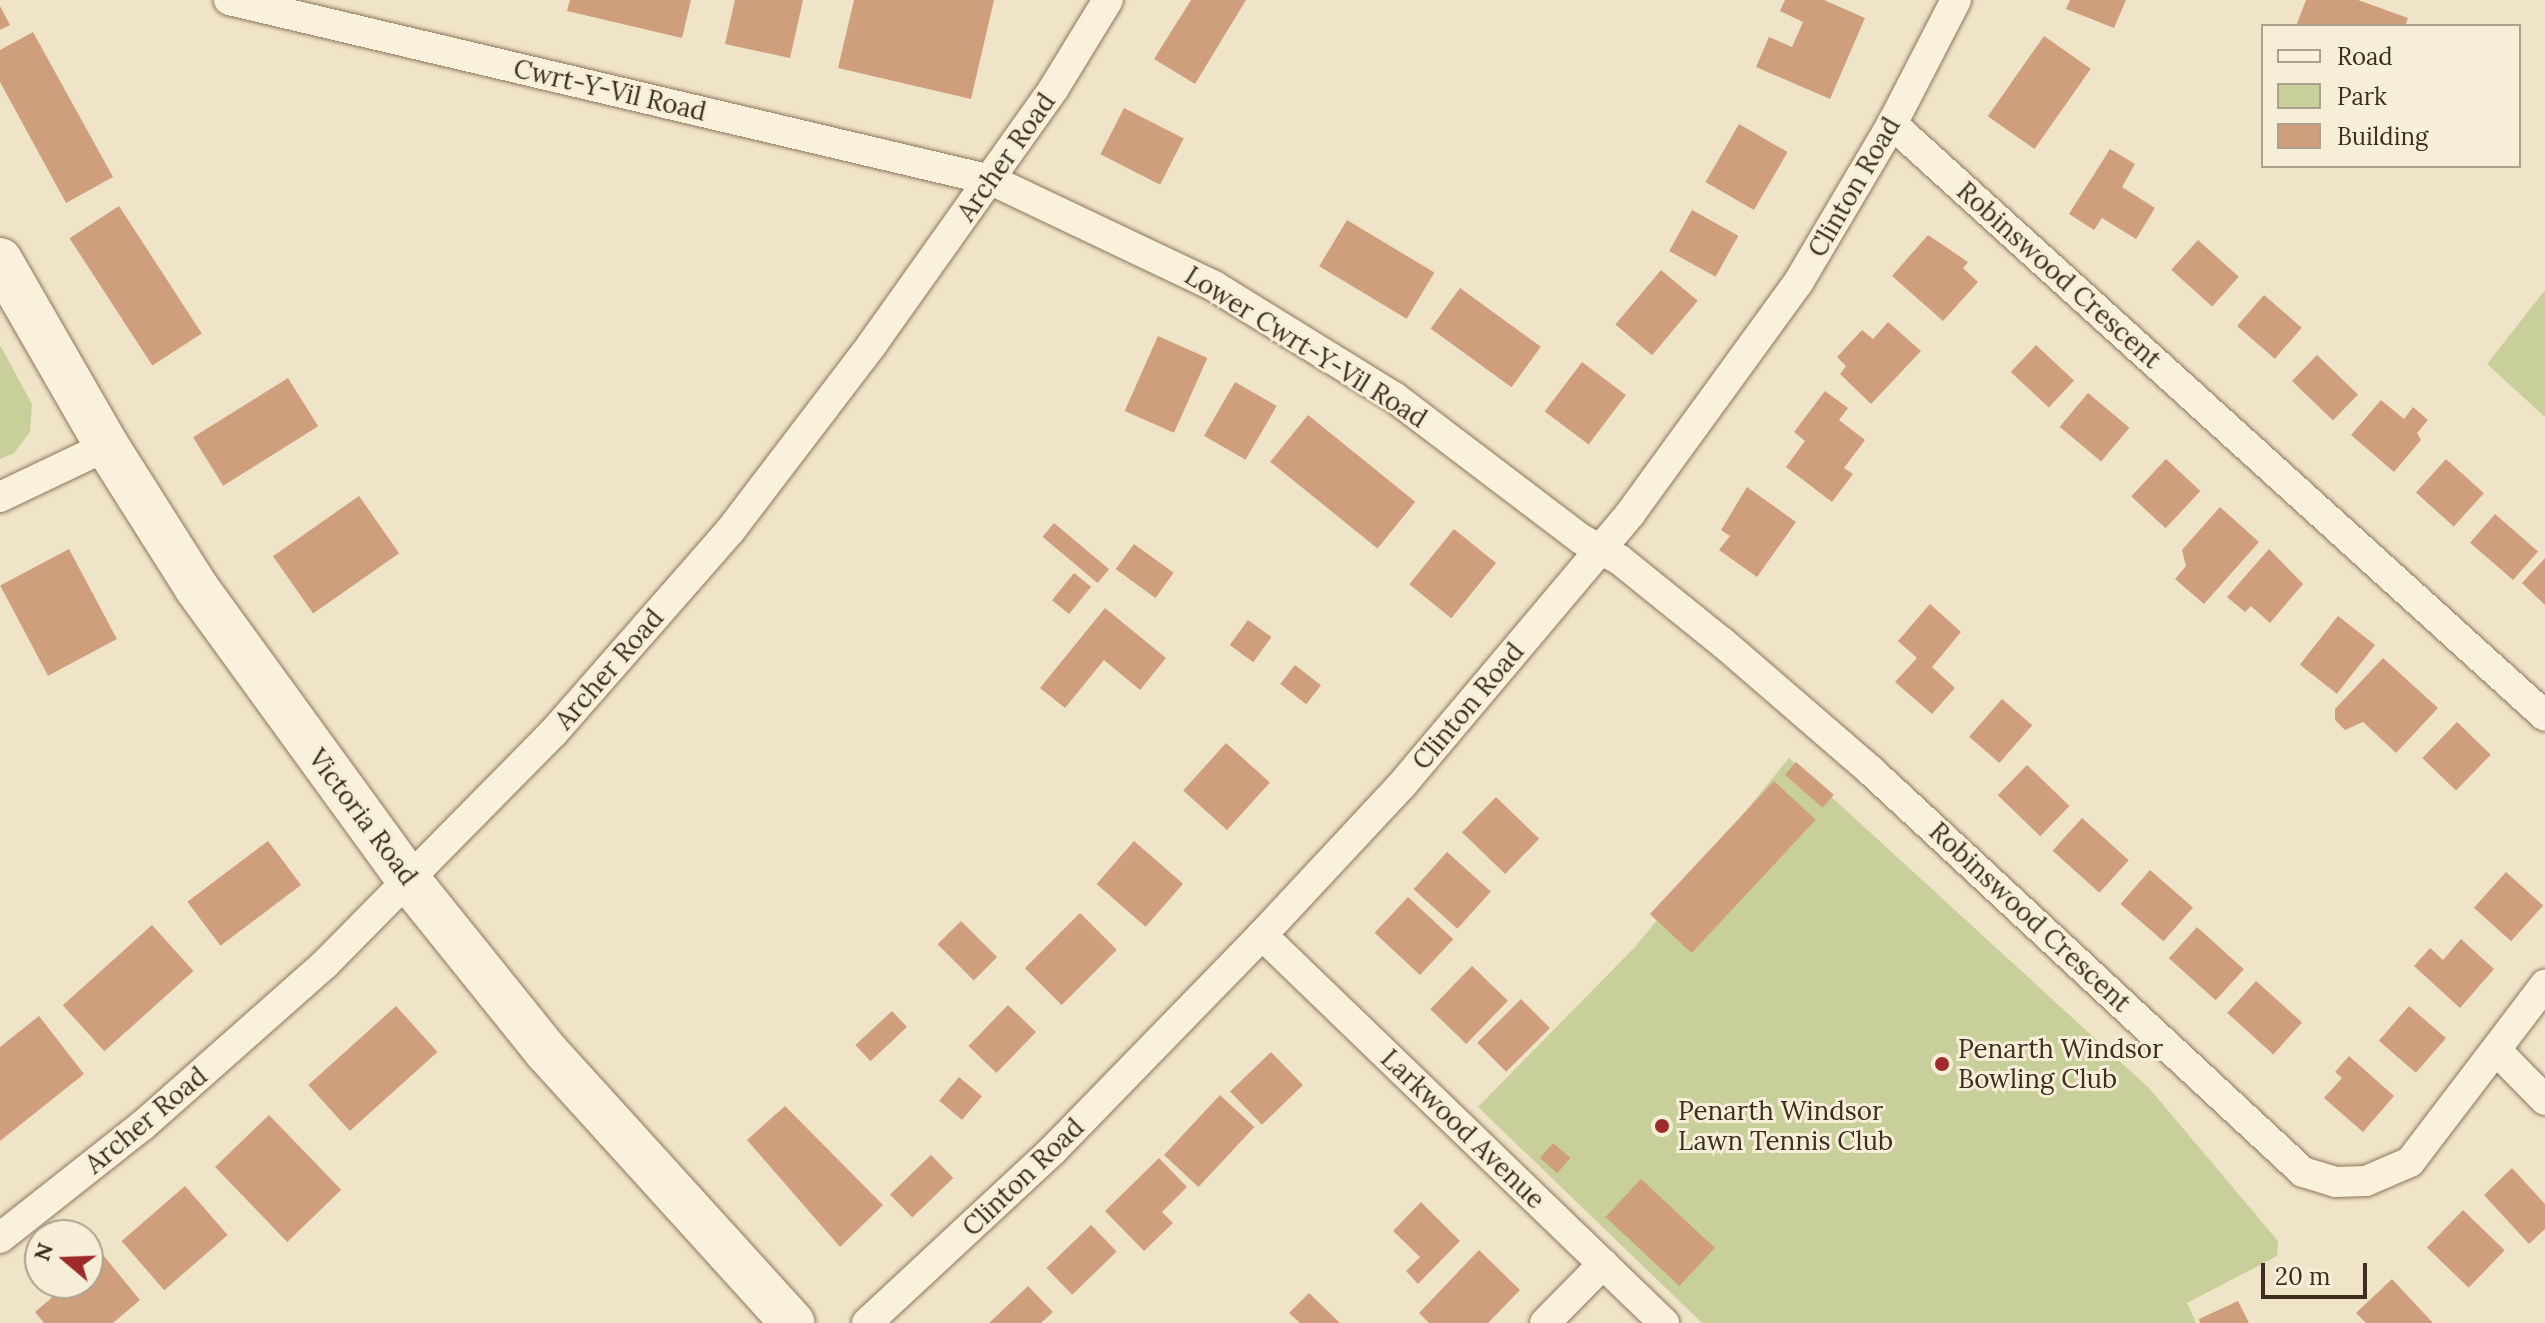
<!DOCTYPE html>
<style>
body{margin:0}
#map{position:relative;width:2545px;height:1323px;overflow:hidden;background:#f0e4c8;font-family:Lora,serif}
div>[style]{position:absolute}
.green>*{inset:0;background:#c9cf9b}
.building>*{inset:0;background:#cf9f7d;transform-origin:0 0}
.roads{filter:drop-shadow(0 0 2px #8d765c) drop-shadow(0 0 2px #8d765c)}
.street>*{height:30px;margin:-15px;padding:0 15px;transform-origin:15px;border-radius:15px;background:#faf1dc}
.secondary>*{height:44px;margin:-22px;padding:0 22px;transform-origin:22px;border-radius:22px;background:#faf1dc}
.dots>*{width:22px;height:22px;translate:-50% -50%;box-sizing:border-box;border:4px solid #f7eed8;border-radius:50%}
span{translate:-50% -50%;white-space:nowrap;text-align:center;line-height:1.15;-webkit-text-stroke:6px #f7eed8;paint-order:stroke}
.street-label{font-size:26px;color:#3d2e20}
.poi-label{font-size:26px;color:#3d2e20}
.left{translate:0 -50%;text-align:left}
.legend{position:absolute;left:2261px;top:24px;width:260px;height:144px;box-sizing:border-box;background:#f7eed8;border:2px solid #ada18e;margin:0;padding:10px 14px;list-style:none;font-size:24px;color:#3d2e20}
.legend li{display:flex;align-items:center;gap:16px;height:40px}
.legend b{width:40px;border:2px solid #ada18e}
.north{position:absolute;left:24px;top:1219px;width:80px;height:80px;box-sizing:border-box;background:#f7eed8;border:2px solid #ada18e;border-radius:50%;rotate:289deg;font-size:22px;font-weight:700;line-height:32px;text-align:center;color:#3d2e20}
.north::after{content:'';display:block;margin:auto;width:28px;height:36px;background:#9e2a2b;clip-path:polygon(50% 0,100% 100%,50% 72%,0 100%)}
.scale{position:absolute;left:2261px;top:1263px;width:106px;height:36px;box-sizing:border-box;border:4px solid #3d2e20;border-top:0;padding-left:10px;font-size:24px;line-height:28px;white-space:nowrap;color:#3d2e20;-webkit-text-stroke:6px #f7eed8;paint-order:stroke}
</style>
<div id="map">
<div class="green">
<i style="clip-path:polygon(2545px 290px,2545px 417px,2487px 364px)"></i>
<i style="clip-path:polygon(0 345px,32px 404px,30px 432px,14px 453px,0 459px)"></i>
<i style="clip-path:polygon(1789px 758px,2149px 1088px,2278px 1241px,2277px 1256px,2187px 1303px,2196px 1323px,1702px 1323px,1478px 1107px,1635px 947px)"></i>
</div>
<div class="building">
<i style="clip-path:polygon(570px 0,691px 0,682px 38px,567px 11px)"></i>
<i style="clip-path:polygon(735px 0,803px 0,790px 58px,725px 44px)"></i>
<i style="clip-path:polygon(854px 0,994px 0,971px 99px,838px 68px)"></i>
<i style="clip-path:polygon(1191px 0,1246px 0,1195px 84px,1154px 59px)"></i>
<i style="clip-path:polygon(1785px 0,1824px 0,1865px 18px,1830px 99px,1756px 67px,1769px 37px,1792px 47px,1803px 22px,1780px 11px)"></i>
<i style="clip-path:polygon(2070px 0,2126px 0,2114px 28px,2066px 9px)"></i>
<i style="clip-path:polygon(2306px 0,2358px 0,2408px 18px,2405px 26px,2296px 26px)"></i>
<i style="clip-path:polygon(0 6px,10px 25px,0 30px)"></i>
<i style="clip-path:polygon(33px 32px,113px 177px,66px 203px,0 82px,0 50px)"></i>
<i style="left:2044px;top:36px;width:57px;height:98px;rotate:35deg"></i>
<i style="left:1124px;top:108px;width:67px;height:52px;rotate:27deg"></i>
<i style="left:1739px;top:124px;width:56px;height:67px;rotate:30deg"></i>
<i style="clip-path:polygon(2110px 149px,2135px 164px,2122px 187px,2155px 208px,2136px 239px,2102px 218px,2094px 230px,2069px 214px)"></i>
<i style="left:119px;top:206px;width:152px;height:59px;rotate:57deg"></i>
<i style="left:1692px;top:210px;width:53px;height:47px;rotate:29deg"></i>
<i style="left:1347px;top:220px;width:102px;height:54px;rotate:31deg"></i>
<i style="clip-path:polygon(1928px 235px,1968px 262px,1963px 268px,1978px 282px,1943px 321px,1892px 276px)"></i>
<i style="left:2198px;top:240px;width:55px;height:40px;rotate:42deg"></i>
<i style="left:1661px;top:270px;width:48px;height:71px;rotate:40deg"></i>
<i style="left:1460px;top:288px;width:100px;height:50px;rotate:36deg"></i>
<i style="left:2264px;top:295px;width:50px;height:41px;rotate:41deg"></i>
<i style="clip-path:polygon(1888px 322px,1921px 351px,1871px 404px,1840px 374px,1846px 366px,1837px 357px,1862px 330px,1873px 339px)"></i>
<i style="left:1158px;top:336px;width:54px;height:82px;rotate:24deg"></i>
<i style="left:2036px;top:345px;width:52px;height:37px;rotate:43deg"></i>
<i style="left:2317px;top:355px;width:57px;height:36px;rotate:44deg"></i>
<i style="left:1582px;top:362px;width:55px;height:62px;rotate:37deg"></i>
<i style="left:288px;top:378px;width:57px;height:112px;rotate:58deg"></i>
<i style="left:1235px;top:382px;width:48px;height:62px;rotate:30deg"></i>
<i style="clip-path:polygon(1825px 391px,1848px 408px,1839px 420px,1865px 440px,1844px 468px,1853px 474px,1832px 502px,1786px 467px,1805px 441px,1794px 432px)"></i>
<i style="left:2088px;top:393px;width:54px;height:44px;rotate:40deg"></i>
<i style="clip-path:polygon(2381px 400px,2404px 419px,2413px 407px,2428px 420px,2417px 433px,2421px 440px,2394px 472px,2351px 435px)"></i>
<i style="left:1308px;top:415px;width:138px;height:60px;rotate:39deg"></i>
<i style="left:2166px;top:459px;width:47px;height:51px;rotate:43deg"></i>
<i style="left:2446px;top:459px;width:51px;height:45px;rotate:42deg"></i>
<i style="clip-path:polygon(1747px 487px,1796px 522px,1757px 577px,1719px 550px,1730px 536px,1721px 530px)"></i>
<i style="left:359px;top:496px;width:70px;height:105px;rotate:55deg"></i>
<i style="clip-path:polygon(2220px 507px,2259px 542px,2204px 604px,2175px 579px,2186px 566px,2182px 550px)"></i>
<i style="left:2495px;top:514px;width:57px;height:38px;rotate:41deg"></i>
<i style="left:1054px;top:523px;width:72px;height:18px;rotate:40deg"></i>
<i style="left:1454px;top:529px;width:54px;height:71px;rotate:39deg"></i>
<i style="left:1134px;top:544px;width:49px;height:31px;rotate:36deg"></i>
<i style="left:69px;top:549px;width:102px;height:78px;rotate:62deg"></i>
<i style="clip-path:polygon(2269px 549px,2303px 584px,2270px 623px,2251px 606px,2245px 612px,2227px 597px)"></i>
<i style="clip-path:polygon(2545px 558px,2545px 605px,2522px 583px)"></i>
<i style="left:1074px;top:573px;width:22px;height:35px;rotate:39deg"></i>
<i style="clip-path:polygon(1930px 604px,1961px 632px,1932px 667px,1955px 688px,1932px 714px,1895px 682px,1917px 658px,1898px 641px)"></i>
<i style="clip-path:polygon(1105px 608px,1166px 658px,1140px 690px,1104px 660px,1065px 708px,1040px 688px)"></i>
<i style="left:2338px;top:616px;width:47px;height:62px;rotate:38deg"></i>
<i style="left:1248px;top:620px;width:29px;height:31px;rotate:36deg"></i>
<i style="clip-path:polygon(2383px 658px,2438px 708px,2396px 753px,2363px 722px,2345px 730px,2335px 720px,2335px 709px)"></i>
<i style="left:1295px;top:665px;width:33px;height:24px;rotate:38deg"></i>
<i style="left:2002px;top:699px;width:40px;height:50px;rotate:41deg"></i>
<i style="left:2457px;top:722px;width:47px;height:50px;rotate:44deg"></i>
<i style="left:1226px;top:743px;width:59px;height:64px;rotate:42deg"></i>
<i style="left:1796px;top:762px;width:50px;height:17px;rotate:41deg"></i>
<i style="left:2027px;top:765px;width:59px;height:42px;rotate:44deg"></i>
<i style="left:1774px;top:781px;width:57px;height:182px;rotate:43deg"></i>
<i style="left:1496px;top:797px;width:60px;height:49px;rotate:44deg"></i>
<i style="left:2082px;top:818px;width:63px;height:44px;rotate:42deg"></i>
<i style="left:268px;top:841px;width:55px;height:101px;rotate:53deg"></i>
<i style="left:1134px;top:841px;width:65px;height:57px;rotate:41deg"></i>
<i style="left:1447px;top:852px;width:59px;height:50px;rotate:42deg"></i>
<i style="left:2150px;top:870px;width:57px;height:45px;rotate:41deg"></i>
<i style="left:2506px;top:872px;width:50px;height:48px;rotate:42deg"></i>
<i style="left:1408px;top:897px;width:62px;height:49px;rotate:43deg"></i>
<i style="left:1080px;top:913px;width:52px;height:78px;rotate:45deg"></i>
<i style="left:961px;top:921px;width:51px;height:33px;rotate:45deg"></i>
<i style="left:152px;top:925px;width:62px;height:120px;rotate:48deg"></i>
<i style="left:2197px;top:927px;width:63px;height:42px;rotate:42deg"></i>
<i style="clip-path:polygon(2461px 939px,2494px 969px,2460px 1008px,2414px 966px,2430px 948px,2443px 960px)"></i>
<i style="left:1472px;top:966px;width:50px;height:60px;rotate:44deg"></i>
<i style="left:2256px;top:981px;width:62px;height:43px;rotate:42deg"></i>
<i style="left:1521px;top:999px;width:41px;height:62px;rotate:45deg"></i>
<i style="left:1008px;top:1005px;width:39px;height:57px;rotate:44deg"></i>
<i style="left:396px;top:1006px;width:62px;height:118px;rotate:48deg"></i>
<i style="left:2409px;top:1006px;width:49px;height:46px;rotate:41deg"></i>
<i style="left:892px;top:1011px;width:22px;height:50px;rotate:47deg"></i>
<i style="clip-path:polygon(39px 1016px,84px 1074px,0 1141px,0 1047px)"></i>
<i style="left:1271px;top:1052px;width:46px;height:57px;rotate:46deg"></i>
<i style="clip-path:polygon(2349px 1056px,2394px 1096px,2363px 1132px,2324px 1098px,2342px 1078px,2335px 1072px)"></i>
<i style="left:959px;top:1077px;width:30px;height:31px;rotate:40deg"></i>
<i style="left:1220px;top:1095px;width:47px;height:82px;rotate:43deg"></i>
<i style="clip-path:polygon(785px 1106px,883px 1205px,840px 1247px,747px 1140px)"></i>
<i style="left:269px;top:1115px;width:104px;height:75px;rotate:46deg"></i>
<i style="left:1553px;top:1143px;width:23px;height:20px;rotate:41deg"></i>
<i style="left:931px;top:1155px;width:32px;height:57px;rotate:46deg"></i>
<i style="clip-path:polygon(1159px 1158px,1187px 1187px,1162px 1212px,1173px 1223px,1144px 1251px,1105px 1211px)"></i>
<i style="clip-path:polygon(2512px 1168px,2545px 1204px,2545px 1229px,2529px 1244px,2484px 1195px)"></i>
<i style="left:1641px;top:1179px;width:101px;height:52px;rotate:43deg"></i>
<i style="left:185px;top:1186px;width:65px;height:84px;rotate:49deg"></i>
<i style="clip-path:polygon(1421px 1202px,1460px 1241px,1418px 1284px,1406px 1271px,1420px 1257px,1393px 1231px)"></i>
<i style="left:2463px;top:1210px;width:58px;height:52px;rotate:44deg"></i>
<i style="left:1091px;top:1225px;width:37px;height:62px;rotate:46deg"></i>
<i style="clip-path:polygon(1479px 1250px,1520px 1290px,1488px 1323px,1429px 1323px,1419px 1313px)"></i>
<i style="clip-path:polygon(103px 1255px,140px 1300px,113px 1323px,44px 1323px,35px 1312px,69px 1283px,88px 1283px,88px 1267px)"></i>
<i style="clip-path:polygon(2392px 1279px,2433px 1323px,2366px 1323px,2356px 1313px)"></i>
<i style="clip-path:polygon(1028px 1286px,1053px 1312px,1041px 1323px,989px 1323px)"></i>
<i style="clip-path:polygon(1309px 1293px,1340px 1323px,1300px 1323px,1289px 1313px)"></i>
<i style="clip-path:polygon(2238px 1301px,2249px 1323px,2200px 1323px,2199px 1319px)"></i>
</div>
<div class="roads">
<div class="street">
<i style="left:229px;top:0;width:783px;rotate:13.29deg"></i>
<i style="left:991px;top:180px;width:247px;rotate:25.4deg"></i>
<i style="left:1214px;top:286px;width:211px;rotate:31.7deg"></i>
<i style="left:1394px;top:397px;width:235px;rotate:37.2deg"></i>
<i style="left:1581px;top:539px;width:44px;rotate:28.3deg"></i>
<i style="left:1620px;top:560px;width:132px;rotate:38.9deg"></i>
<i style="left:1723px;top:643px;width:194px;rotate:40.8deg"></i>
<i style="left:1870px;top:770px;width:591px;rotate:42.87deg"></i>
<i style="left:2303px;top:1172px;width:34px;rotate:17deg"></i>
<i style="left:2336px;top:1182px;width:30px;rotate:-2deg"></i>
<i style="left:2366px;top:1181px;width:48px;rotate:-23.4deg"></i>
<i style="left:2410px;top:1162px;width:223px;rotate:-52.7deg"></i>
<i style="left:1892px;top:124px;width:881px;rotate:42.19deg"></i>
<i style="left:0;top:497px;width:119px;rotate:-25.5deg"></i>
<i style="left:1262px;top:935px;width:559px;rotate:43.98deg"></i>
<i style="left:2498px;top:1052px;width:67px;rotate:45.6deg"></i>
<i style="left:0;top:1238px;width:181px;rotate:-38.3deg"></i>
<i style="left:142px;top:1126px;width:244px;rotate:-41.5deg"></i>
<i style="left:325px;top:964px;width:325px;rotate:-45.4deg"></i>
<i style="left:553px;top:733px;width:269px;rotate:-48.8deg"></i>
<i style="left:730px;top:531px;width:236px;rotate:-52.7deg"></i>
<i style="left:873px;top:343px;width:313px;rotate:-54.6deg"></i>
<i style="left:1054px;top:88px;width:103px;rotate:-58.5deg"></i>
<i style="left:867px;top:1323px;width:253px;rotate:-42.9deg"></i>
<i style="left:1052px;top:1151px;width:301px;rotate:-45.8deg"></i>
<i style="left:1262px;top:935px;width:204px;rotate:-47deg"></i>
<i style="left:1401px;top:786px;width:356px;rotate:-49.9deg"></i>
<i style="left:1630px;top:514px;width:286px;rotate:-54deg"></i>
<i style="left:1798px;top:283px;width:185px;rotate:-59.4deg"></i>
<i style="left:1892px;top:124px;width:140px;rotate:-62.7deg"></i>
<i style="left:1545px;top:1323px;width:83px;rotate:-45.5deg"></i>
</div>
<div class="secondary">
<i style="left:0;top:260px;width:215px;rotate:60.1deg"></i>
<i style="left:107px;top:446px;width:167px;rotate:57.7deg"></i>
<i style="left:196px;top:587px;width:364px;rotate:54deg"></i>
<i style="left:410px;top:882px;width:217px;rotate:51.2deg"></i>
<i style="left:546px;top:1051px;width:367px;rotate:47.8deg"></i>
</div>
</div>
<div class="dots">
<i style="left:1942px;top:1064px;background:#9e2a2b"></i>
<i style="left:1662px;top:1126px;background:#9e2a2b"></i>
</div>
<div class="street-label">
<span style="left:610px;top:90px;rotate:13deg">Cwrt-Y-Vil Road</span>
<span style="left:1006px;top:157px;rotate:-55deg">Archer Road</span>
<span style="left:1854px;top:187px;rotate:-60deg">Clinton Road</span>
<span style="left:2059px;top:275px;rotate:42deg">Robinswood Crescent</span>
<span style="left:1306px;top:347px;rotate:32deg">Lower Cwrt-Y-Vil Road</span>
<span style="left:609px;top:669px;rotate:-49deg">Archer Road</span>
<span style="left:1468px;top:706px;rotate:-50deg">Clinton Road</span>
<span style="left:363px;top:817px;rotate:53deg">Victoria Road</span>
<span style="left:2030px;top:917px;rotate:43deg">Robinswood Crescent</span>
<span style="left:146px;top:1120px;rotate:-40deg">Archer Road</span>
<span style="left:1463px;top:1129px;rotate:44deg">Larkwood Avenue</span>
<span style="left:1023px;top:1177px;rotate:-44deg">Clinton Road</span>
</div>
<div class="poi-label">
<span class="left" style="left:1958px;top:1064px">Penarth Windsor<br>Bowling Club</span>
<span class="left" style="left:1678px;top:1126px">Penarth Windsor<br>Lawn Tennis Club</span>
</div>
<ul class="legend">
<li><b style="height:10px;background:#faf1dc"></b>Road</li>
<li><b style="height:22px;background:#c9cf9b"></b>Park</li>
<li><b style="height:22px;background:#cf9f7d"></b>Building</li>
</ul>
<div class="north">N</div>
<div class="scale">20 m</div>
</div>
